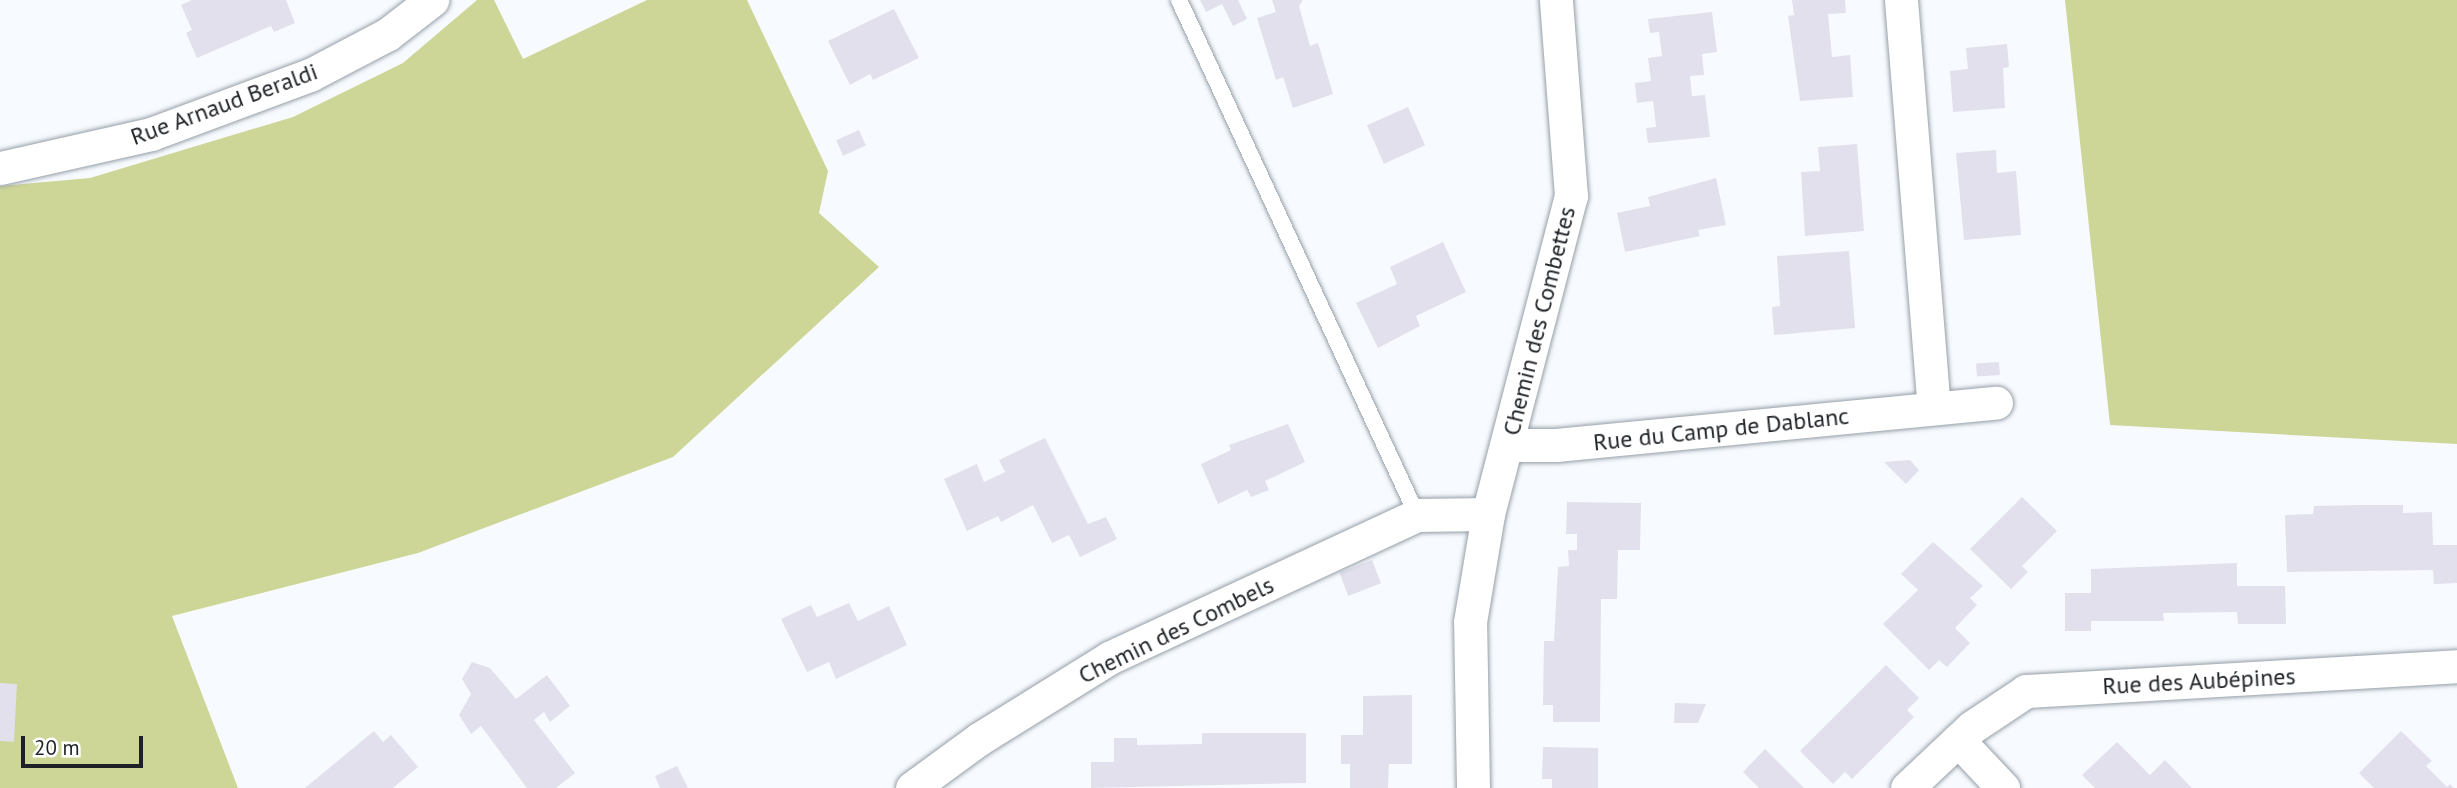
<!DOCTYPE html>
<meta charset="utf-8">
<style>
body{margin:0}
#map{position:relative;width:2457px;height:788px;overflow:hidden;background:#f7fbff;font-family:"PT Sans",sans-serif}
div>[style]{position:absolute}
.green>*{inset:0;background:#cdd597}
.building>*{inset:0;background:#e1e0ec;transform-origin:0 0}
.roads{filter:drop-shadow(0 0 2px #969fa7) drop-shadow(0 0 2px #969fa7)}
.lane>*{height:16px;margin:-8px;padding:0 8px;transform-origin:8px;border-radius:8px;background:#fff}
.street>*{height:33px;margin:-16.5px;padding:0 16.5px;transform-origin:16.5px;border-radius:16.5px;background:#fff}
span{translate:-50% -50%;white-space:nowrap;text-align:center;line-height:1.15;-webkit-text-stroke:5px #fff;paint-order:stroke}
.street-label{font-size:24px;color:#1e2125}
.scale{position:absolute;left:21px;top:736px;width:122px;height:32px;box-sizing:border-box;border:4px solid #1e2125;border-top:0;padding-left:9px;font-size:21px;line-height:24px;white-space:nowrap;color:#1e2125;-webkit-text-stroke:5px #fff;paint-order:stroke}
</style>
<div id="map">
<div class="green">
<i style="clip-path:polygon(477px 0,494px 0,523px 59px,647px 0,747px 0,828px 171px,819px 213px,879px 267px,673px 457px,418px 553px,172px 616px,238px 788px,0 788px,0 186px,90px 178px,293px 117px,403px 63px)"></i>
<i style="clip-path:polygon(2065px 0,2457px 0,2457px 444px,2110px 425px)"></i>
</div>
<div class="building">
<i style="clip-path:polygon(192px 0,286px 0,295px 23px,274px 32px,271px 26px,197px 58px,186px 33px,192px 30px,181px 5px)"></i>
<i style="clip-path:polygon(1200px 0,1238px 0,1247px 19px,1233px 26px,1222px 4px,1206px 12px)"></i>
<i style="clip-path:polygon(1272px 0,1303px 0,1299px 6px,1310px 46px,1318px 43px,1333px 94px,1293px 108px,1283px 77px,1276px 80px,1257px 18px,1276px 12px)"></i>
<i style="clip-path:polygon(1792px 0,1845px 0,1846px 13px,1828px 14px,1832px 57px,1850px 55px,1853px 97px,1800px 101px,1788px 16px,1794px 15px)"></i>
<i style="clip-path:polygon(894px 9px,919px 58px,873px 80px,870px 74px,850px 85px,828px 41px)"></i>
<i style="clip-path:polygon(1712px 12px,1717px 52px,1702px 54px,1704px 75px,1690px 76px,1692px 96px,1705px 95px,1710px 137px,1648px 143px,1646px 128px,1656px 127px,1653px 101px,1637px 103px,1635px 83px,1651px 81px,1648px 58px,1662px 56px,1659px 32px,1650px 33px,1648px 19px)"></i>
<i style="clip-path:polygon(2007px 44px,2009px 67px,2003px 68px,2005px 108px,1953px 112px,1950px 71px,1968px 69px,1966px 48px)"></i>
<i style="left:1408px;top:107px;width:42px;height:45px;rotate:66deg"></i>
<i style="left:859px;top:130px;width:17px;height:25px;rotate:66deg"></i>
<i style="clip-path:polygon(1857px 144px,1864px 231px,1805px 236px,1801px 172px,1820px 171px,1818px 147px)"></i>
<i style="clip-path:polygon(1996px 150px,1997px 173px,2016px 171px,2021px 235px,1964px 240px,1956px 153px)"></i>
<i style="clip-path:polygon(1716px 178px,1726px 225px,1698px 230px,1700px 236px,1625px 252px,1617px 213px,1650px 206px,1648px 197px)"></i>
<i style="clip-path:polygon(1443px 242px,1466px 292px,1416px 316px,1420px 326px,1378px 348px,1356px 303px,1397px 284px,1390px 267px)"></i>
<i style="clip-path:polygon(1849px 251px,1855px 328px,1774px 335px,1772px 307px,1780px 306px,1777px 256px)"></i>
<i style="left:1999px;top:362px;width:13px;height:23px;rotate:86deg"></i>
<i style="clip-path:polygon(1288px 424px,1305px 462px,1265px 481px,1269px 490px,1251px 497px,1247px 490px,1218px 504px,1201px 464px,1231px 450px,1229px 445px)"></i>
<i style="clip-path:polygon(1045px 438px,1088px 524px,1106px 517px,1117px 539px,1080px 557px,1069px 535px,1052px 543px,1033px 505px,1001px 522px,998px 516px,967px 531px,944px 479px,977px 464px,984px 482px,1005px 472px,999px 460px)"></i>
<i style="clip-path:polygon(1910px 460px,1919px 470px,1906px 484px,1884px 462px)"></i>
<i style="clip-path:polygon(2022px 497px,2057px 531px,2022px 566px,2028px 572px,2011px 589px,1970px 549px)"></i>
<i style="clip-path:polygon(1567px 502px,1641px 503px,1640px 550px,1618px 550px,1617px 599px,1601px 599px,1600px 722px,1553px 722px,1553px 705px,1543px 705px,1544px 641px,1554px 641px,1558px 567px,1569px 566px,1568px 550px,1577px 550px,1577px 534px,1566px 534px)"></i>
<i style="clip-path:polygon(2359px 505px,2403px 505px,2403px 513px,2432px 512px,2433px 545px,2457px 545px,2457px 583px,2434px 584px,2433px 570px,2287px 572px,2285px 515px,2313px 514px,2314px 506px)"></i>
<i style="clip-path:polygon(1933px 542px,1983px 586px,1970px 598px,1977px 605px,1955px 628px,1970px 643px,1947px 667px,1939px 660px,1929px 670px,1883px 624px,1918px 590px,1901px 574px)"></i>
<i style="left:1372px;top:560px;width:25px;height:35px;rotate:69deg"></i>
<i style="clip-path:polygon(2237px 563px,2237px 586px,2285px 586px,2286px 624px,2238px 624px,2237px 612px,2163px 613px,2164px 621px,2091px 621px,2091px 631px,2065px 631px,2065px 593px,2091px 593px,2091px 569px)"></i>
<i style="clip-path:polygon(849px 603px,858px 621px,889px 606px,907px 645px,836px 679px,829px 662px,807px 672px,781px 619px,811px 605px,817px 617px)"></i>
<i style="clip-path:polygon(472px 662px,490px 668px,516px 699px,547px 675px,570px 706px,550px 722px,544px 712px,534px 720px,575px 773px,556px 788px,527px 788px,481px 726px,471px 734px,459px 715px,471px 694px,462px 679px)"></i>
<i style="clip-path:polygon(1886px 665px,1919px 698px,1907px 710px,1914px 717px,1852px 779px,1845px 772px,1833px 784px,1800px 751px)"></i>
<i style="left:0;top:683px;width:17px;height:58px;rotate:3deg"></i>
<i style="clip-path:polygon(1412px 695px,1412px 764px,1389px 764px,1388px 788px,1350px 788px,1350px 764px,1341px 764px,1341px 735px,1363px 735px,1363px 696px)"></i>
<i style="clip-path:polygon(1675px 703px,1706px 704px,1698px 723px,1674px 723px)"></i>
<i style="clip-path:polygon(374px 731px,383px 742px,391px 735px,418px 767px,393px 788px,305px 788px)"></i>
<i style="clip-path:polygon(2401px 731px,2432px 761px,2426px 766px,2447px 787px,2450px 784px,2454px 788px,2374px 788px,2359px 773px)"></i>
<i style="clip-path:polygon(1202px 733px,1306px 733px,1306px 783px,1091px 788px,1091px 762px,1114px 762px,1114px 738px,1137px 738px,1137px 745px,1202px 744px)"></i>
<i style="clip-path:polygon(2117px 742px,2150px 775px,2165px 760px,2192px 788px,2095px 788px,2082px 775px)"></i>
<i style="clip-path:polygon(1543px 747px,1598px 748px,1598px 788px,1552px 788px,1552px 779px,1542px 779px)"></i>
<i style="clip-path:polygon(1765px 749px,1804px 788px,1759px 788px,1743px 772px)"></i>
<i style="clip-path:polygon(677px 766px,688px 788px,660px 788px,655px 776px)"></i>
</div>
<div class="roads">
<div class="lane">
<i style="left:1179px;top:0;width:567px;rotate:65.2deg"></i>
</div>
<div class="street">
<i style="left:1901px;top:0;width:409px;rotate:85.4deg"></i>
<i style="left:0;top:168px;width:155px;rotate:-12.7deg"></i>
<i style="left:151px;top:134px;width:170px;rotate:-20.4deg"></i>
<i style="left:310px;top:75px;width:88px;rotate:-27.7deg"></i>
<i style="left:388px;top:34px;width:56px;rotate:-37.7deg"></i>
<i style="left:1508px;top:445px;width:48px"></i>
<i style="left:1556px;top:445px;width:442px;rotate:-5.5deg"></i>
<i style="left:1958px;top:740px;width:66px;rotate:46.8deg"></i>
<i style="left:912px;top:788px;width:83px;rotate:-36.2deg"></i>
<i style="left:979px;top:739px;width:153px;rotate:-31.9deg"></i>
<i style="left:1109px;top:658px;width:340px;rotate:-24.9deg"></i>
<i style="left:1417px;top:515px;width:71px;rotate:-0.8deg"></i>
<i style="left:1473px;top:788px;width:166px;rotate:-91deg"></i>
<i style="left:1470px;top:622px;width:109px;rotate:-80.5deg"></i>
<i style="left:1488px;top:514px;width:329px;rotate:-75.4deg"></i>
<i style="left:1571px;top:196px;width:197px;rotate:-94.4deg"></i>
<i style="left:1907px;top:788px;width:89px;rotate:-43.2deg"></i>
<i style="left:1972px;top:727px;width:65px;rotate:-33.7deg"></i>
<i style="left:2026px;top:691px;width:432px;rotate:-3.3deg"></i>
</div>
</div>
<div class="street-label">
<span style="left:224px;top:104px;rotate:-20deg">Rue Arnaud Beraldi</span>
<span style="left:1539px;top:321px;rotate:-76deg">Chemin des Combettes</span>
<span style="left:1721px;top:429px;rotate:-6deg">Rue du Camp de Dablanc</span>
<span style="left:1176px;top:630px;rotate:-26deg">Chemin des Combels</span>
<span style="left:2199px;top:681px;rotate:-3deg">Rue des Aubépines</span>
</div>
<div class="scale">20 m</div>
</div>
